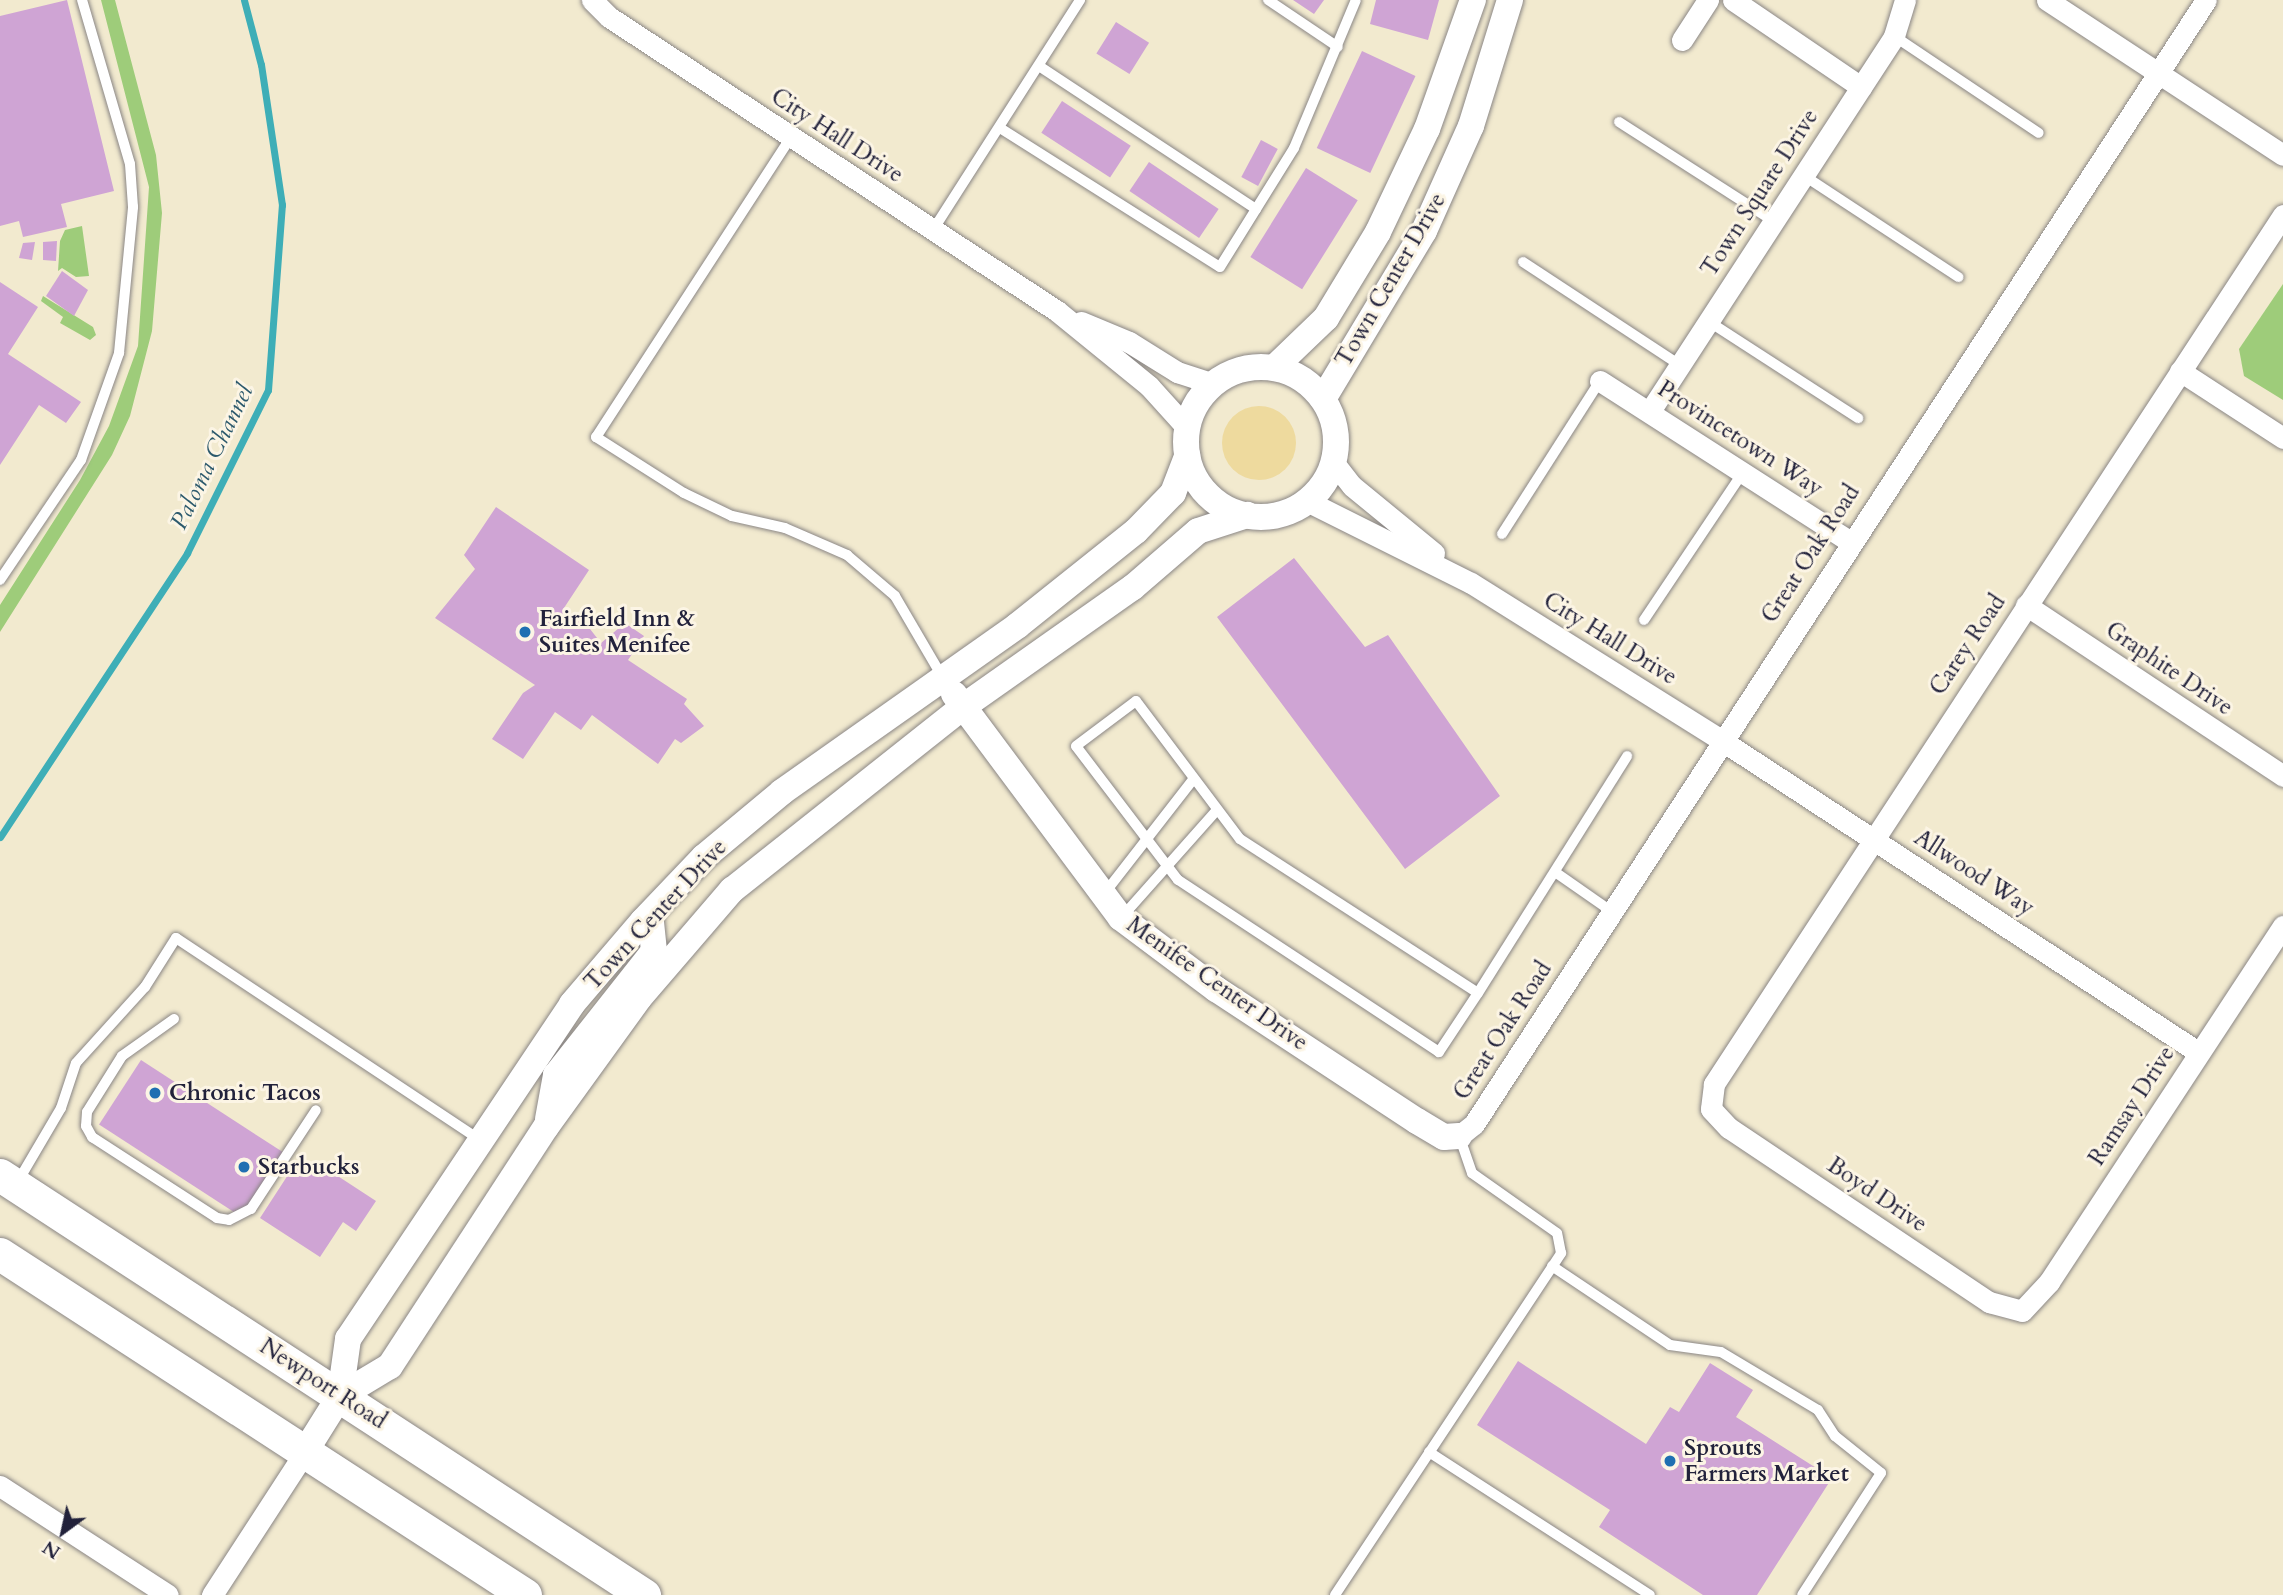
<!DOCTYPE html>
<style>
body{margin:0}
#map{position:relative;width:2283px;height:1595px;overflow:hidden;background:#f2eacf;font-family:Cardo,serif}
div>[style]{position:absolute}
.green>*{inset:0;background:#9ecc7a}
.sand>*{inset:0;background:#eeda9e}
.round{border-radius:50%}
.stream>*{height:7px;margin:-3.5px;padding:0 3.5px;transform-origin:3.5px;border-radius:3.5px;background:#3eaeb7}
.building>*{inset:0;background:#cfa4d4;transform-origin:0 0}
.roads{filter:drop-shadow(0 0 2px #8a8685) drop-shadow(0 0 2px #8a8685)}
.service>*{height:10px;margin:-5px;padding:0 5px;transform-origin:5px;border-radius:5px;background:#fff}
.minor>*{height:21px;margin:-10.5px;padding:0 10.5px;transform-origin:10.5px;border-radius:10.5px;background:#fff}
.tertiary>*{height:26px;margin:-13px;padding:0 13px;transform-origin:13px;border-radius:13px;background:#fff}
.tertiary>.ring{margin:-13px;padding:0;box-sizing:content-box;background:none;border:26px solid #fff;border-radius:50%}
.primary>*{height:33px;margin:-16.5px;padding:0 16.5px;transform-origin:16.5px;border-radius:16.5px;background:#fff}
.dots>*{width:19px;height:19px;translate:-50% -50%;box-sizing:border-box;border:4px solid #fcf5e5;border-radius:50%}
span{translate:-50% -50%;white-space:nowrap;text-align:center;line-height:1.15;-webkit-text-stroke:6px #fcf5e5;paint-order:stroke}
.street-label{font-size:23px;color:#22223b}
.poi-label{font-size:23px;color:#22223b;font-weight:700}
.left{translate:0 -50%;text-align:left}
.water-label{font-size:24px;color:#2d5a6d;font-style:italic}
.north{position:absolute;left:28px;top:1497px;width:70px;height:70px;-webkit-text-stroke:5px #fcf5e5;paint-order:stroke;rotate:213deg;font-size:19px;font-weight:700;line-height:28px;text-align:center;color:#22223b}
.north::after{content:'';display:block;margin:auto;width:24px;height:32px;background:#22223b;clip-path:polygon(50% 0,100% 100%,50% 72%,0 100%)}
</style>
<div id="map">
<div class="green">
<i style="clip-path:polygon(101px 0,115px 0,156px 155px,162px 213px,152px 331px,130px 416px,112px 455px,0 632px,0 605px,80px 480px,109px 426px,138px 346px,149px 187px)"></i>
<i style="clip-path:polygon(82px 226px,89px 276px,76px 277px,62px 268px,58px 271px,60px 241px,65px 230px)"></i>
<i style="clip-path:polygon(2283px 284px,2283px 400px,2244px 376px,2239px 349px)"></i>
<i style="clip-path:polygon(43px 296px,93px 327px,96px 335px,90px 340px,60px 323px,63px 317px,41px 301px)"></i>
</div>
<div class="sand">
<i class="round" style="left:1222px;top:406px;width:74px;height:74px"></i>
</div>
<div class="stream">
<i style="left:0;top:837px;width:340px;rotate:-56.6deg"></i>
<i style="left:187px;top:553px;width:182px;rotate:-63.6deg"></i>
<i style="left:268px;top:390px;width:186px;rotate:-85.7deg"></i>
<i style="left:282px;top:205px;width:142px;rotate:-98.5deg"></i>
<i style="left:261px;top:65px;width:67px;rotate:-104.7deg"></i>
</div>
<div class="building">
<i style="clip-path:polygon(67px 0,114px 191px,61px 204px,67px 227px,23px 237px,19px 221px,0 226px,0 16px)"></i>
<i style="clip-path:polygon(1293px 0,1324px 0,1314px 14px)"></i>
<i style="clip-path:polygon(1376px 0,1439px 0,1428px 40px,1370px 24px)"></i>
<i style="left:1116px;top:22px;width:39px;height:37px;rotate:32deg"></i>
<i style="left:1362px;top:51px;width:59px;height:107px;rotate:25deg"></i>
<i style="left:1062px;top:101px;width:82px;height:38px;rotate:33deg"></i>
<i style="left:1261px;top:140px;width:19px;height:42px;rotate:28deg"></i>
<i style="left:1149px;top:162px;width:84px;height:35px;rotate:34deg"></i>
<i style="left:1306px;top:168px;width:61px;height:105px;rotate:32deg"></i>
<i style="clip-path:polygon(57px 241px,56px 261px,43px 260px,43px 242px)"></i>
<i style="clip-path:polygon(35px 242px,32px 260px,19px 258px,23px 243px)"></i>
<i style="clip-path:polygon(62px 271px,88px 290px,74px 316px,46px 296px)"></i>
<i style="clip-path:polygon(0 282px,38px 307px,8px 354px,81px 402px,66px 423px,39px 405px,0 465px)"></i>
<i style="clip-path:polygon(496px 507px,589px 570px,562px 611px,590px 629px,601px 643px,625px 623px,644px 636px,628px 660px,687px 699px,684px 704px,704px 726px,681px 743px,675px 739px,658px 764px,592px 715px,581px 730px,555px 712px,523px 759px,492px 739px,523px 693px,535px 685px,435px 618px,475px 569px,464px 555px)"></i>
<i style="clip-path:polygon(1294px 558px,1365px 647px,1388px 635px,1500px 796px,1405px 869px,1217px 617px)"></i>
<i style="left:141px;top:1060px;width:169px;height:77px;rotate:33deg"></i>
<i style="clip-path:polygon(297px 1161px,321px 1177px,327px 1169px,376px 1201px,356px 1231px,343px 1222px,320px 1257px,260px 1218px)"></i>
<i style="clip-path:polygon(1518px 1361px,1646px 1444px,1670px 1407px,1679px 1412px,1710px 1363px,1753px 1390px,1736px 1417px,1832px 1478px,1757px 1595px,1703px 1595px,1599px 1527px,1610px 1510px,1477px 1425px)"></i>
</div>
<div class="roads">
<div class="service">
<i style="left:1268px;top:0;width:84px;rotate:33.9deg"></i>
<i style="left:1894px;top:36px;width:174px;rotate:33.8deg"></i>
<i style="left:1039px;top:66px;width:260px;rotate:33.4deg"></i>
<i style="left:1619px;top:122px;width:183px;rotate:32.7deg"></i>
<i style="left:1000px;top:128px;width:260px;rotate:32.3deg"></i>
<i style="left:1220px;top:267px;width:140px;rotate:-58.1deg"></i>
<i style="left:1294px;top:148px;width:160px;rotate:-67.3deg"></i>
<i style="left:791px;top:137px;width:358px;rotate:123deg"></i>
<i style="left:596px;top:437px;width:104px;rotate:32.5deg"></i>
<i style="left:684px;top:493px;width:53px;rotate:25.6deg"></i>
<i style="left:732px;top:516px;width:54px;rotate:12.8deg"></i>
<i style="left:785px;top:528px;width:68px;rotate:23.5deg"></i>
<i style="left:847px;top:555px;width:63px;rotate:40.5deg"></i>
<i style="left:895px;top:596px;width:95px;rotate:59.7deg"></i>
<i style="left:1803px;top:175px;width:186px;rotate:33.3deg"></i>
<i style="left:933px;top:230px;width:273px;rotate:-57.4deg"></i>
<i style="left:1523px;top:262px;width:188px;rotate:33.3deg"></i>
<i style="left:1708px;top:321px;width:179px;rotate:32.9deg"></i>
<i style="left:1502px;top:534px;width:182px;rotate:-57.4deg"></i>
<i style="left:0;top:580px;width:145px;rotate:-56deg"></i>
<i style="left:81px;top:460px;width:114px;rotate:-70.4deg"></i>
<i style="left:119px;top:353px;width:147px;rotate:-84.5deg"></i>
<i style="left:133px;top:207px;width:43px;rotate:-94deg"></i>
<i style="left:130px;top:164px;width:171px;rotate:-106.3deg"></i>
<i style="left:1644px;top:620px;width:178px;rotate:-56.2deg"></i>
<i style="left:1555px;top:872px;width:68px;rotate:34.9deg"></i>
<i style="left:1104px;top:894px;width:143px;rotate:-52.1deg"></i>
<i style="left:1121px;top:918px;width:143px;rotate:-48.4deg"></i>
<i style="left:1478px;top:993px;width:71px;rotate:123.5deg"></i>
<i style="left:1439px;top:1052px;width:313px;rotate:-146.6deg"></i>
<i style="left:1178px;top:880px;width:168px;rotate:-127.3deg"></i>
<i style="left:1076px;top:746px;width:75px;rotate:-36.9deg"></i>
<i style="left:1136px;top:701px;width:173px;rotate:53deg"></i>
<i style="left:1240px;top:839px;width:283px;rotate:32.9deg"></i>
<i style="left:1478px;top:993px;width:280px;rotate:-57.8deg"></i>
<i style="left:174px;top:1019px;width:64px;rotate:144.6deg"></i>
<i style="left:122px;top:1056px;width:66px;rotate:122deg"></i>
<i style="left:87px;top:1112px;width:14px;rotate:94deg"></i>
<i style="left:86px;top:1126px;width:13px;rotate:61deg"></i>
<i style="left:92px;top:1137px;width:149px;rotate:32.9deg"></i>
<i style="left:217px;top:1218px;width:12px;rotate:9deg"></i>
<i style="left:229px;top:1220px;width:25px;rotate:-27deg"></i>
<i style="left:251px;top:1209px;width:118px;rotate:-56.7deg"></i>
<i style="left:17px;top:1183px;width:87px;rotate:-59.6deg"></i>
<i style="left:61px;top:1108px;width:47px;rotate:-71.6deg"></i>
<i style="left:76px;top:1063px;width:103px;rotate:-47.8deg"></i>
<i style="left:145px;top:987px;width:58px;rotate:-57.7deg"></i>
<i style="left:176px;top:938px;width:364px;rotate:33.6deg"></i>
<i style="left:1552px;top:1266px;width:142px;rotate:33.8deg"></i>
<i style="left:1670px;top:1345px;width:51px;rotate:7.8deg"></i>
<i style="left:1721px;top:1352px;width:113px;rotate:30.9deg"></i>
<i style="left:1818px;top:1410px;width:31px;rotate:57deg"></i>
<i style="left:1835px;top:1436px;width:59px;rotate:38.8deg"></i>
<i style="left:1881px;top:1473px;width:145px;rotate:122.9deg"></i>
<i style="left:1429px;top:1452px;width:263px;rotate:32.9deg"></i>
<i style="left:1335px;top:1595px;width:410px;rotate:-56.5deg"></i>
<i style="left:1561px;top:1253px;width:20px;rotate:-101deg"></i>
<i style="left:1557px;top:1233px;width:104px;rotate:-144.8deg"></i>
<i style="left:1472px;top:1173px;width:39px;rotate:-109deg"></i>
</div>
<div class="minor">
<i style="left:592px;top:0;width:24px;rotate:45deg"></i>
<i style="left:609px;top:17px;width:536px;rotate:33.27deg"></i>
<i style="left:1057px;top:311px;width:119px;rotate:39.2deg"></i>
<i style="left:1149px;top:386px;width:57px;rotate:47.9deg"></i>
<i style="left:1733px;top:0;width:155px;rotate:34.2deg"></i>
<i style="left:2047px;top:0;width:282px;rotate:33.3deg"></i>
<i style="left:1682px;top:40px;width:48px;rotate:-57deg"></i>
<i style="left:2283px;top:215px;width:1039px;rotate:123.22deg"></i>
<i style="left:1714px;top:1084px;width:25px;rotate:97deg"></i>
<i style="left:1711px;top:1109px;width:26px;rotate:47deg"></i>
<i style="left:1729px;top:1128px;width:313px;rotate:33.8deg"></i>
<i style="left:1989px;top:1302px;width:34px;rotate:15deg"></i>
<i style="left:2022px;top:1311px;width:40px;rotate:-47deg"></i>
<i style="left:2049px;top:1282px;width:426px;rotate:-56.7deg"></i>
<i style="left:1081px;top:322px;width:52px;rotate:22.6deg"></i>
<i style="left:1129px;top:342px;width:57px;rotate:32deg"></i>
<i style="left:1177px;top:372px;width:38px;rotate:18deg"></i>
<i style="left:2180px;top:371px;width:123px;rotate:33deg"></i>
<i style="left:1600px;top:381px;width:298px;rotate:32.7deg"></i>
<i style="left:1650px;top:411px;width:447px;rotate:-56.9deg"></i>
<i style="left:1894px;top:36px;width:38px;rotate:-73deg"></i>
<i style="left:1334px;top:463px;width:29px;rotate:52deg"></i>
<i style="left:1352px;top:486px;width:106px;rotate:39.3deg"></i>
<i style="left:1307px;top:501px;width:183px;rotate:26.6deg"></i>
<i style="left:1471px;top:583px;width:295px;rotate:32.1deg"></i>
<i style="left:1721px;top:740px;width:570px;rotate:33.19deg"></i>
<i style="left:2026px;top:605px;width:309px;rotate:33.6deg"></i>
<i style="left:1459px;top:1136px;width:19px;rotate:-39deg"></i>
<i style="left:1474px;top:1124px;width:1341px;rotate:-56.93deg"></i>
<i style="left:0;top:1486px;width:200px;rotate:33deg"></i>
<i style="left:212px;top:1595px;width:167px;rotate:-57deg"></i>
</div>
<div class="tertiary">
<i class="ring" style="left:1186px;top:367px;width:124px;height:124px"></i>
<i style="left:1275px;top:367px;width:71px;rotate:-43.9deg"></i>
<i style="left:1326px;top:318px;width:100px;rotate:-58.8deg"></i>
<i style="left:1378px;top:232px;width:114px;rotate:-64.6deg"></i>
<i style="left:1427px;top:129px;width:137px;rotate:-70.4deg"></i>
<i style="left:1323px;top:399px;width:196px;rotate:-59deg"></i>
<i style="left:1424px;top:231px;width:115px;rotate:-65.9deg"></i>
<i style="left:1471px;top:126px;width:132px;rotate:-72.8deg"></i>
<i style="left:954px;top:694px;width:279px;rotate:53.3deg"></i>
<i style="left:1121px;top:918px;width:119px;rotate:36.8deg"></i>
<i style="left:1216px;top:989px;width:240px;rotate:33.3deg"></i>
<i style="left:1417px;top:1121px;width:31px;rotate:31deg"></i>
<i style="left:1444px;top:1137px;width:15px;rotate:-4deg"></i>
<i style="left:548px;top:1119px;width:45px;rotate:-79.7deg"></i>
<i style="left:556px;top:1075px;width:158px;rotate:-51.7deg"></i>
<i style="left:654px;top:951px;width:37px;rotate:-96deg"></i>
<i style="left:340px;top:1396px;width:58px;rotate:-31deg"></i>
<i style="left:390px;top:1366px;width:285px;rotate:-56.9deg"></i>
<i style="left:546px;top:1127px;width:159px;rotate:-54.2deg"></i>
<i style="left:639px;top:998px;width:143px;rotate:-49.3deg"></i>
<i style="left:732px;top:890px;width:295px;rotate:-38.4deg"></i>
<i style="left:963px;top:707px;width:207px;rotate:-35.2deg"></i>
<i style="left:1132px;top:588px;width:87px;rotate:-40.8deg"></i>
<i style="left:1198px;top:531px;width:52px;rotate:-18.1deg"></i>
<i style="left:303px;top:1455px;width:70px;rotate:-57.9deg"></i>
<i style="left:340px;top:1396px;width:58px;rotate:-82deg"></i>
<i style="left:348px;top:1339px;width:403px;rotate:-56.2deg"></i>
<i style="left:572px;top:1004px;width:109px;rotate:-49.5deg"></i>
<i style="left:643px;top:921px;width:88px;rotate:-46.4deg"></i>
<i style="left:704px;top:857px;width:102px;rotate:-39.8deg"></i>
<i style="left:782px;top:792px;width:288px;rotate:-35.2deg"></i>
<i style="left:1017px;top:626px;width:152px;rotate:-38.6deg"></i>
<i style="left:1136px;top:531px;width:53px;rotate:-45.8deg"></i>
<i style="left:1173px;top:493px;width:40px;rotate:-69deg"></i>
</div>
<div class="primary">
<i style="left:0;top:1175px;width:769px;rotate:33.11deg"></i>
<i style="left:0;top:1254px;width:626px;rotate:33deg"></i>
</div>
</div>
<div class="dots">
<i style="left:525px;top:632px;background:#1f6fb2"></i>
<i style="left:155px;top:1093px;background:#1f6fb2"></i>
<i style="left:244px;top:1167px;background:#1f6fb2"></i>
<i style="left:1670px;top:1461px;background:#1f6fb2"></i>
</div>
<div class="street-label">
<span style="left:837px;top:136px;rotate:33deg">City Hall Drive</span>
<span style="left:1760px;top:193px;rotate:-57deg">Town Square Drive</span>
<span style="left:1391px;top:280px;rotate:-60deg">Town Center Drive</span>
<span style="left:1740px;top:439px;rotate:33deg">Provincetown Way</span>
<span style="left:1811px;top:554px;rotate:-57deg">Great Oak Road</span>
<span style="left:1610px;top:639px;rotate:32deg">City Hall Drive</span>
<span style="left:1968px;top:645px;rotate:-56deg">Carey Road</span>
<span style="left:2169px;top:669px;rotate:34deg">Graphite Drive</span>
<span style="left:1974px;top:873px;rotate:33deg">Allwood Way</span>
<span style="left:656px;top:915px;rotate:-47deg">Town Center Drive</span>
<span style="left:1217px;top:984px;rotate:35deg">Menifee Center Drive</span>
<span style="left:1503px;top:1031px;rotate:-57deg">Great Oak Road</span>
<span style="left:2132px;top:1106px;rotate:-57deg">Ramsay Drive</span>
<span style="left:1877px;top:1195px;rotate:34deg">Boyd Drive</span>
<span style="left:323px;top:1384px;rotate:33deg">Newport Road</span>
</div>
<div class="poi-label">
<span class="left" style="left:539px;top:632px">Fairfield Inn &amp;<br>Suites Menifee</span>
<span class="left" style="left:169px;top:1093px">Chronic Tacos</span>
<span class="left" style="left:258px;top:1167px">Starbucks</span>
<span class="left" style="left:1684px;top:1461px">Sprouts<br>Farmers Market</span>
</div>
<div class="water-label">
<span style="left:212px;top:457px;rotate:-64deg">Paloma Channel</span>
</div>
<div class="north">N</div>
</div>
